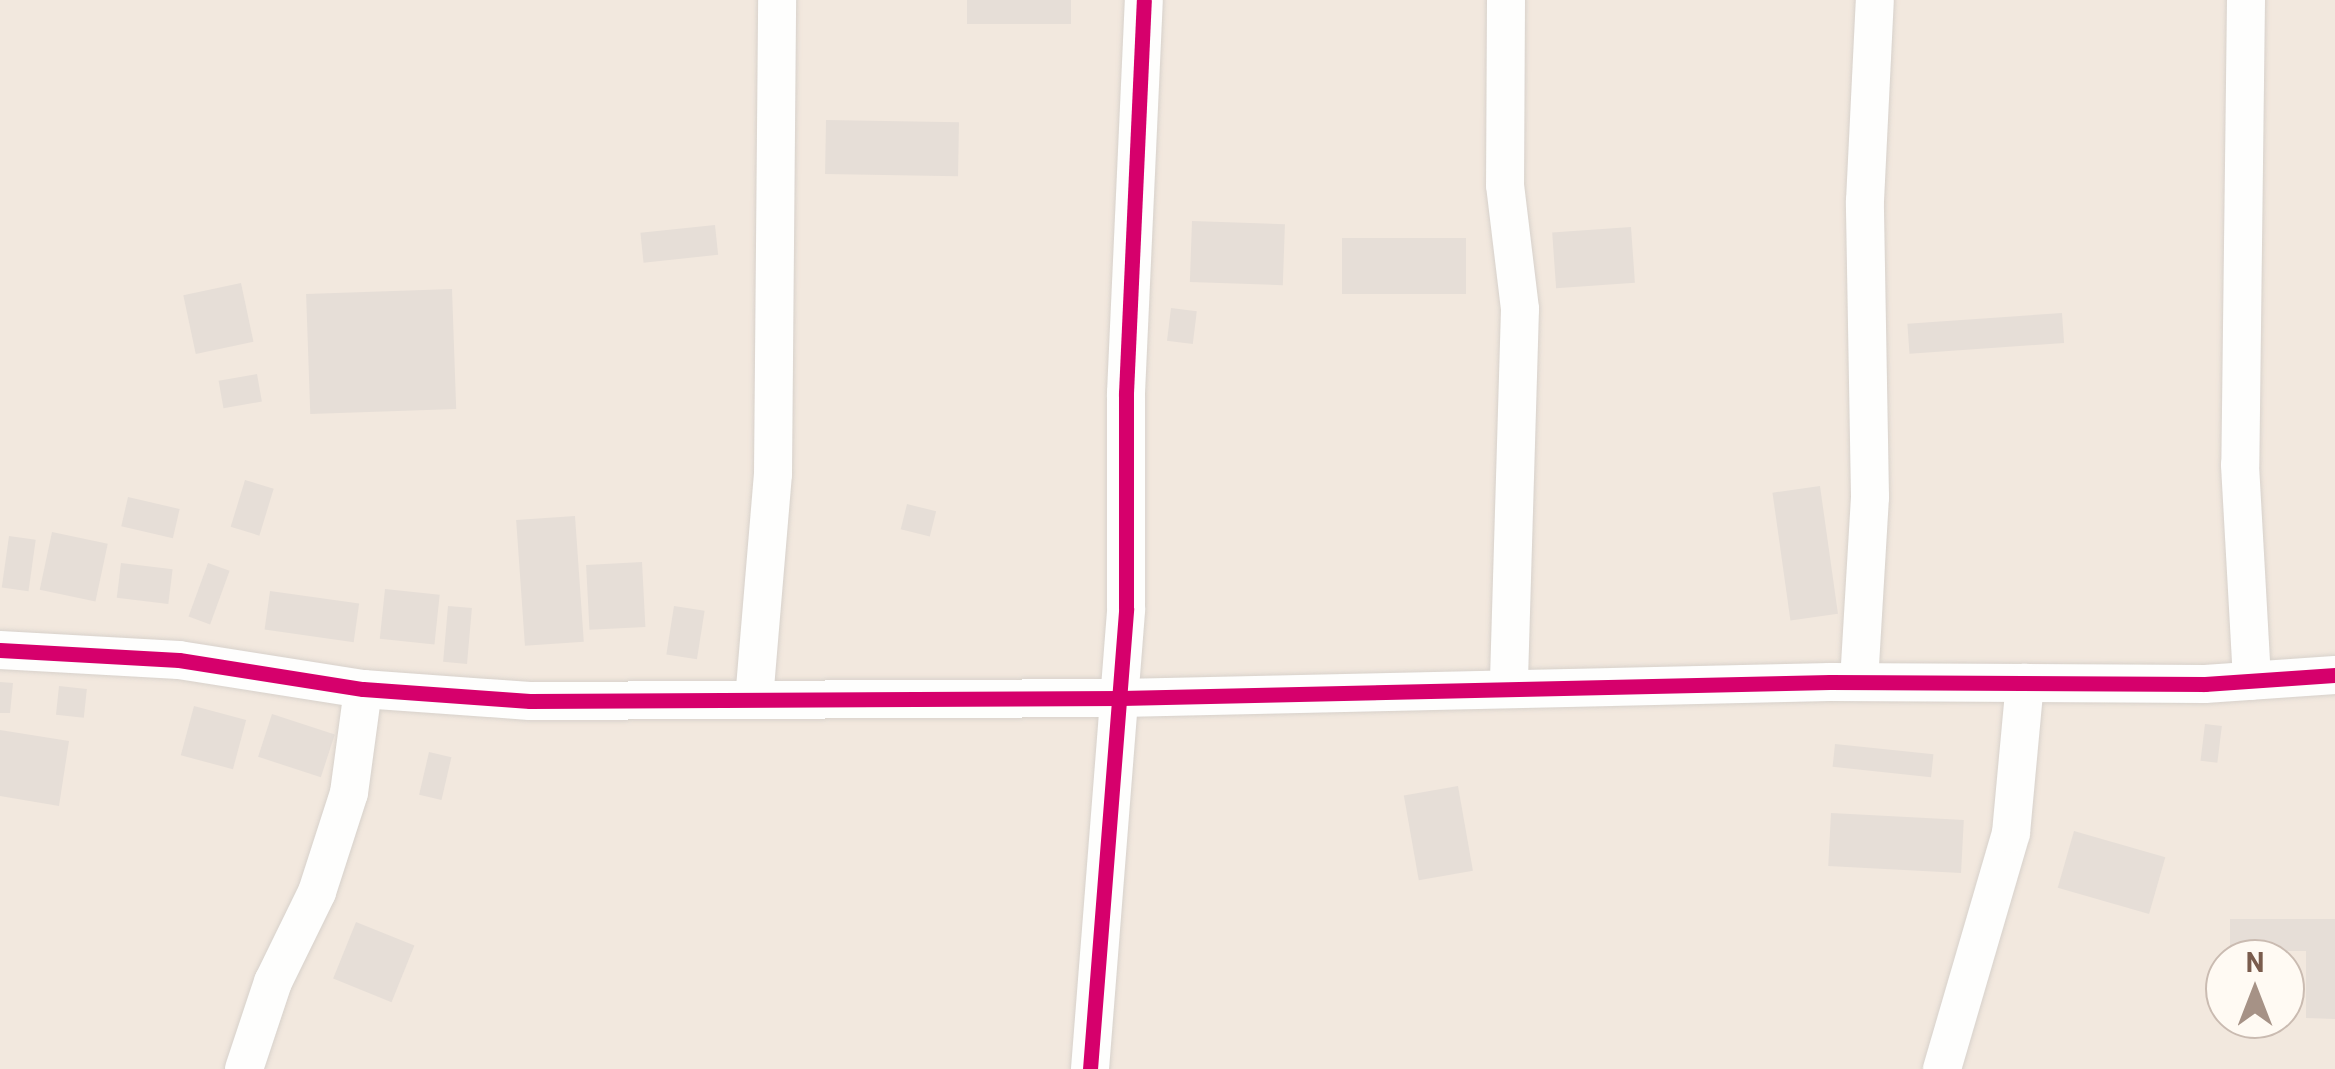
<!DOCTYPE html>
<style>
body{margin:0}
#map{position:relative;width:2335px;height:1069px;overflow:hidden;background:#f9f5f0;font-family:Barlow,sans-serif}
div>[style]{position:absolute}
.residential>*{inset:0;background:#f2e8de}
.building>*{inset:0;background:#e6ded7;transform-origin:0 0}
.roads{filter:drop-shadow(0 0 2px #d7d1cb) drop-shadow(0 0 2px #d7d1cb)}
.minor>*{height:38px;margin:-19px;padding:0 19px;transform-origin:19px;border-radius:19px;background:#fefefd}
.cycleway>*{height:15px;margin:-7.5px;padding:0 7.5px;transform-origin:7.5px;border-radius:7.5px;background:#d6006c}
span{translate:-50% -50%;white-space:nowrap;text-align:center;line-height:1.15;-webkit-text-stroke:9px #fffaf3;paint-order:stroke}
.north{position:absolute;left:2205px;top:939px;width:100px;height:100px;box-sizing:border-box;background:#fffaf3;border:2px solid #cabbb1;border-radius:50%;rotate:0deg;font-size:28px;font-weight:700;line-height:40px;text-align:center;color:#7a5c4d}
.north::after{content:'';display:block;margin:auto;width:35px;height:45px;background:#a69286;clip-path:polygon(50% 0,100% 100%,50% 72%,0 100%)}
</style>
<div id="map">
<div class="residential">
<i style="clip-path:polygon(evenodd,0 0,2335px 0,2335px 1069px,0 1069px,0 0,2225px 959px,2285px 959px,2285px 1019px,2225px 1019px,2225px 959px)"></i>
</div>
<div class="building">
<i style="left:967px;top:0;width:104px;height:24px"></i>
<i style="left:826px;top:120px;width:133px;height:54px;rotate:1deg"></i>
<i style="left:1192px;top:221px;width:93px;height:61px;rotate:2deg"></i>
<i style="left:715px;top:225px;width:30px;height:75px;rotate:84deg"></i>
<i style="left:1631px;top:227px;width:56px;height:79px;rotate:86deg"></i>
<i style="left:1342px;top:238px;width:124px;height:56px"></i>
<i style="left:241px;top:283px;width:60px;height:59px;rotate:78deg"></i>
<i style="left:452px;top:289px;width:120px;height:146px;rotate:88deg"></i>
<i style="left:1171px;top:308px;width:26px;height:33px;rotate:7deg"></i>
<i style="left:2062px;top:313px;width:30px;height:155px;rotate:86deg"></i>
<i style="left:257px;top:374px;width:28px;height:39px;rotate:80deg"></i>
<i style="left:245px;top:480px;width:30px;height:49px;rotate:17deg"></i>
<i style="left:1820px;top:486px;width:129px;height:48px;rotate:82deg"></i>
<i style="left:128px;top:497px;width:53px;height:30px;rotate:13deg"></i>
<i style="left:907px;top:504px;width:30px;height:26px;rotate:14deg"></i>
<i style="left:575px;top:516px;width:126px;height:59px;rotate:86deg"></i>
<i style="left:52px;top:532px;width:57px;height:59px;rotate:12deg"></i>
<i style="left:9px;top:536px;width:27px;height:52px;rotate:8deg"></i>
<i style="left:642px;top:562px;width:65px;height:56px;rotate:87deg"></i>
<i style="left:121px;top:563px;width:52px;height:35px;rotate:7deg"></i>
<i style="left:208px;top:563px;width:23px;height:57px;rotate:20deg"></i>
<i style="left:385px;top:589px;width:55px;height:50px;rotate:6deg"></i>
<i style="left:270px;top:591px;width:90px;height:39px;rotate:8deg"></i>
<i style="left:448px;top:606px;width:24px;height:56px;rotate:5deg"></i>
<i style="left:674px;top:606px;width:31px;height:49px;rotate:9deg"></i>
<i style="clip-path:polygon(0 682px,13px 683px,10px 713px,0 713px)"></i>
<i style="left:59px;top:686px;width:28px;height:29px;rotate:6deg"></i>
<i style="left:194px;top:706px;width:54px;height:51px;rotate:15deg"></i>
<i style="left:272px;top:714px;width:66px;height:45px;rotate:18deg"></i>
<i style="left:2205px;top:724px;width:17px;height:37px;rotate:7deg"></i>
<i style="clip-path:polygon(0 730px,69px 741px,59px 806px,0 796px)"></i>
<i style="left:1835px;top:744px;width:99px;height:23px;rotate:6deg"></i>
<i style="left:429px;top:752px;width:23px;height:44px;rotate:13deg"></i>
<i style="left:1458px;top:786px;width:86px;height:55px;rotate:80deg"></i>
<i style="left:1831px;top:813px;width:133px;height:53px;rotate:3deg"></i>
<i style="left:2074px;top:831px;width:95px;height:59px;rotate:16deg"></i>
<i style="clip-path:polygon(2230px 919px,2335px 919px,2335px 1019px,2306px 1018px,2306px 951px,2285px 951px,2285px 959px,2230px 959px)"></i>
<i style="left:356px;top:922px;width:63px;height:61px;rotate:22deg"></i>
</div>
<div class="roads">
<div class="minor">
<i style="left:1506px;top:0;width:185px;rotate:90.3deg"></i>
<i style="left:1505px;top:185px;width:125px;rotate:83.1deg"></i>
<i style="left:1520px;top:309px;width:380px;rotate:91.7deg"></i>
<i style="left:2246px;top:0;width:465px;rotate:90.7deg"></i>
<i style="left:2240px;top:465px;width:216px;rotate:86.8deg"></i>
<i style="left:0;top:650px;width:179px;rotate:3.2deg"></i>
<i style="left:179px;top:660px;width:186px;rotate:9deg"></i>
<i style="left:363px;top:689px;width:167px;rotate:4.1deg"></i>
<i style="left:530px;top:701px;width:591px;rotate:-0.29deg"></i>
<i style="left:1121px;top:698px;width:709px;rotate:-1.29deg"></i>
<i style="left:1830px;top:682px;width:375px;rotate:0.3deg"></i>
<i style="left:2205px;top:684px;width:130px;rotate:-4deg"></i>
<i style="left:1859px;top:682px;width:185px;rotate:-86.6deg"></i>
<i style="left:1870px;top:497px;width:296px;rotate:-91deg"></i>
<i style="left:1865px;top:201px;width:201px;rotate:-87.2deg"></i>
<i style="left:754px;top:700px;width:227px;rotate:-85.2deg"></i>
<i style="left:773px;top:474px;width:474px;rotate:-89.5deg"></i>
<i style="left:244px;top:1069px;width:92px;rotate:-71.6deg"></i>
<i style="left:273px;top:982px;width:100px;rotate:-63.9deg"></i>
<i style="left:317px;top:892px;width:104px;rotate:-72.1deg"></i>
<i style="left:349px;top:793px;width:105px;rotate:-82.3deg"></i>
<i style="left:1090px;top:1069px;width:462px;rotate:-85.5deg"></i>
<i style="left:1126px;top:608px;width:215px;rotate:-90deg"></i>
<i style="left:1126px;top:393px;width:393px;rotate:-87.4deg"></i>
<i style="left:1942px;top:1069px;width:246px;rotate:-73.7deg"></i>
<i style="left:2011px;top:833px;width:151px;rotate:-84.7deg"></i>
</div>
</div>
<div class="cycleway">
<i style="left:0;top:650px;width:179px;rotate:3.2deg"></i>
<i style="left:179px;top:660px;width:186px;rotate:9deg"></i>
<i style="left:363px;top:689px;width:167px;rotate:4.1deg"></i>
<i style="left:530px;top:701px;width:591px;rotate:-0.29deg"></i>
<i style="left:1121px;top:698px;width:709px;rotate:-1.29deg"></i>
<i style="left:1830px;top:682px;width:375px;rotate:0.3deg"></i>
<i style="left:2205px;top:684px;width:130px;rotate:-4deg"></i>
<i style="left:1090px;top:1069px;width:462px;rotate:-85.5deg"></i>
<i style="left:1126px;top:608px;width:215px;rotate:-90deg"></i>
<i style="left:1126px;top:393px;width:393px;rotate:-87.4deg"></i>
</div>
<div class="north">N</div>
</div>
